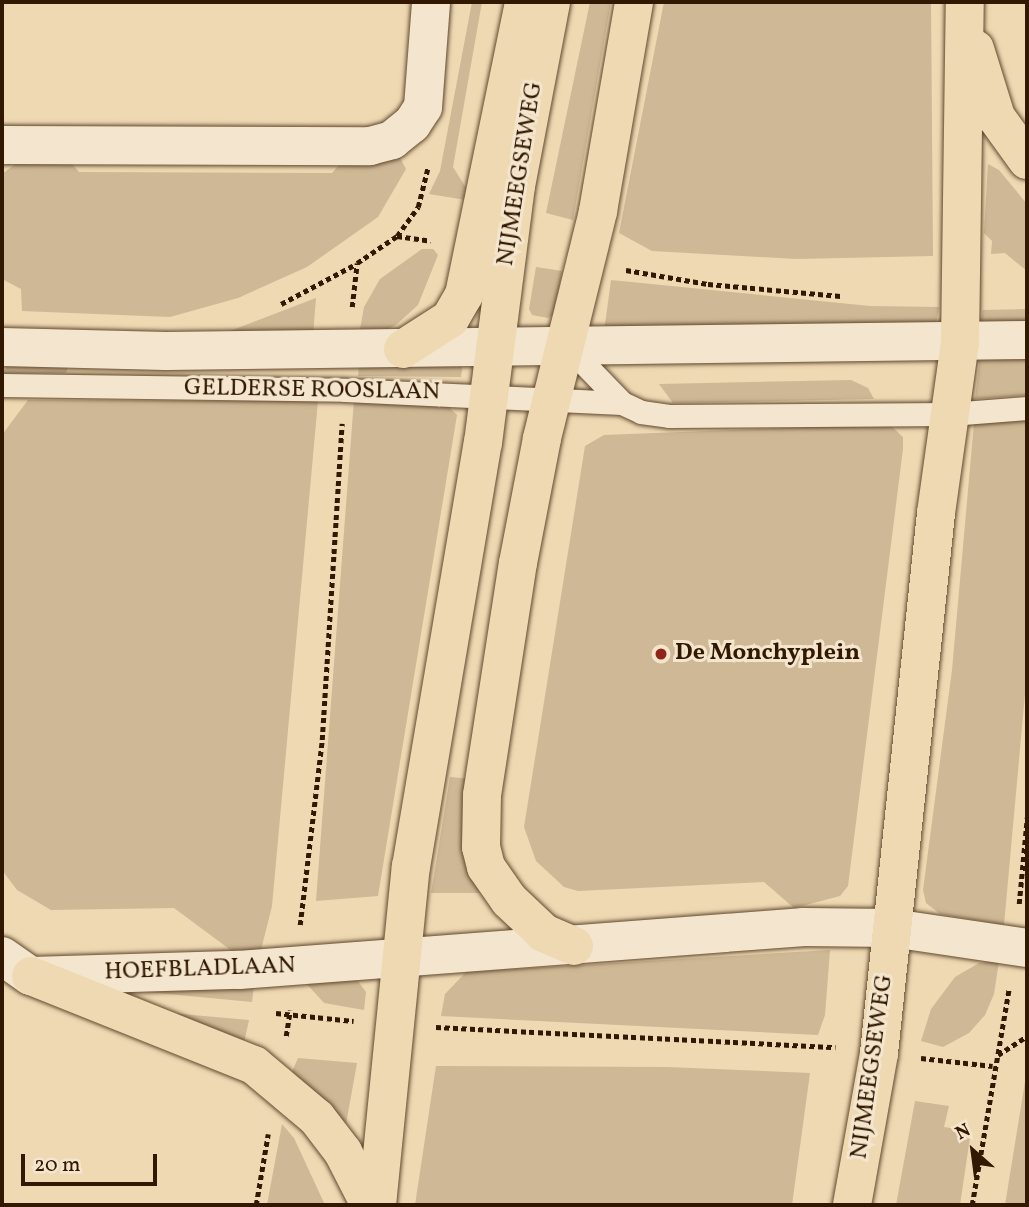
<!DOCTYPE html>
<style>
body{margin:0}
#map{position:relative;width:1029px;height:1207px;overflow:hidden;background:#eed9b3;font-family:Vollkorn,serif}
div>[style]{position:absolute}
.green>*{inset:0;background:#ceb895}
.path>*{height:4.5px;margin-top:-2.25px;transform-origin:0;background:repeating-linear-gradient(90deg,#321800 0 5px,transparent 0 8.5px)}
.roads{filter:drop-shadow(0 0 2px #61482d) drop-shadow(0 0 2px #61482d)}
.service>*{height:23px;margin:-11.5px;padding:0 11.5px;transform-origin:11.5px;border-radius:11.5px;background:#f4e6ce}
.minor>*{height:38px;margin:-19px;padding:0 19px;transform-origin:19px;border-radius:19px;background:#f4e6ce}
.tertiary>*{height:38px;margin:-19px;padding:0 19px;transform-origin:19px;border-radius:19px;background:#f4e6ce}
.primary>*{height:38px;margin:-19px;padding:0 19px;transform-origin:19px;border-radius:19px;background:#eed9b3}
.dots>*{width:19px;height:19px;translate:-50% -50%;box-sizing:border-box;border:4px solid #f4e6ce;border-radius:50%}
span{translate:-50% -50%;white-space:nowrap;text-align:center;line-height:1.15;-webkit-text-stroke:6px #f4e6ce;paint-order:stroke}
.street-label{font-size:24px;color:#321800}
.poi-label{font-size:24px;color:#321800;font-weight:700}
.left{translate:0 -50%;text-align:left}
.frame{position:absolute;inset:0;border:4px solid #321800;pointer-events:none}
.north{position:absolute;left:938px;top:1116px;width:70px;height:70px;-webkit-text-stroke:5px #f4e6ce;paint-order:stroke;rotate:332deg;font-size:19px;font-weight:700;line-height:28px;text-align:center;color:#321800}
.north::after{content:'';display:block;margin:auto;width:24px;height:32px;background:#321800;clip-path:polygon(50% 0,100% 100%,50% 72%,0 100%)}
.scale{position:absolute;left:21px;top:1154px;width:136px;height:32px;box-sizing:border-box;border:4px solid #321800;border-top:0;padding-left:9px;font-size:21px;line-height:24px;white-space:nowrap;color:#321800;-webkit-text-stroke:5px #f4e6ce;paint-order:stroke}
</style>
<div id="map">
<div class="green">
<i style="clip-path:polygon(472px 2px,482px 2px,453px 167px,468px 191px,466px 200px,429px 194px,440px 171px)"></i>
<i style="clip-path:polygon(590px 2px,611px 2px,573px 220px,546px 213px)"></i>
<i style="clip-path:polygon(664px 2px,931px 2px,933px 256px,796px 259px,652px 251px,619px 233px)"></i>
<i style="clip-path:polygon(398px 154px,406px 169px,378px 217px,307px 267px,238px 298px,170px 317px,22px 311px,21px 289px,2px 279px,2px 174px,25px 157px,66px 157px,79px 172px,332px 173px,345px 158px)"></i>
<i style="clip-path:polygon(988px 164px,999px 170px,1027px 204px,1027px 271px,1005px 253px,991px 254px,992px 241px,984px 233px)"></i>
<i style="clip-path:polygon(422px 249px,433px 249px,438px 255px,418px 305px,396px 325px,373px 336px,359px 335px,364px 307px,380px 279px)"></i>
<i style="clip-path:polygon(536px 267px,562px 271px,554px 315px,548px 318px,532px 315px,529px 309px)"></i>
<i style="clip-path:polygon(611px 280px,870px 306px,939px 307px,936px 324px,604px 332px)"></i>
<i style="clip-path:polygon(316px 298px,313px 335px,229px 334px,230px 331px)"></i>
<i style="clip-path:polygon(1027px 309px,1027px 324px,981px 322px,983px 310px)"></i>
<i style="clip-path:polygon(1027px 353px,1027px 395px,975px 399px,980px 357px)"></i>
<i style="clip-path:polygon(463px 362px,461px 377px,358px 376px,359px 365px)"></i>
<i style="clip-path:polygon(9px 364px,69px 364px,66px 373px,2px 373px)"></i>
<i style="clip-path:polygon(851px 380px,868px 388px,874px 399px,673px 403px,659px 384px)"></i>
<i style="clip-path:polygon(28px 400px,318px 401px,272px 906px,260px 954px,236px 954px,174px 908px,51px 910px,17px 890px,2px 870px,2px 435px)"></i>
<i style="clip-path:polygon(354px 400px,442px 400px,457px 415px,378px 896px,316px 901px)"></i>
<i style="clip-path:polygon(1027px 419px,1027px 672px,1004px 925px,940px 914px,926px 903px,923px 890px,952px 670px,974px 423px)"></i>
<i style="clip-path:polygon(889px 424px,903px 437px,903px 449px,848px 886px,840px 896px,794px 908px,764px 882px,578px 891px,564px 887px,536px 861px,524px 827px,585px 446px,604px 435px)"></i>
<i style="clip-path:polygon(450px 777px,474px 779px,470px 862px,479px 893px,431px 893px)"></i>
<i style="clip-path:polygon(830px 950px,825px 1015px,818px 1035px,441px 1016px,445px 994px,466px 972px)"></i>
<i style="clip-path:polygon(999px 961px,994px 994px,985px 1015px,969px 1033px,943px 1047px,921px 1041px,931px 1009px,955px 977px,979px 963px)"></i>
<i style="clip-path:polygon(355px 977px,366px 992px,364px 1010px,324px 1003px,305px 982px)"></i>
<i style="clip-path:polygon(255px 978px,252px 1002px,126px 990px)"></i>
<i style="clip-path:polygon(170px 1013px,249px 1020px,244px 1043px)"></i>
<i style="clip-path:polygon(298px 1058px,357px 1063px,346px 1124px,292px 1072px)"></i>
<i style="clip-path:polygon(436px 1066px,667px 1067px,810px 1073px,792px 1205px,415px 1205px)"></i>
<i style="clip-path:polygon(1027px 1081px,1027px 1205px,1005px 1205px,1025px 1082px)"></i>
<i style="clip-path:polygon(915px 1101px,949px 1106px,944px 1127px,971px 1131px,960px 1205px,896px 1205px)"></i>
<i style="clip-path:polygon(282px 1124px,294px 1138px,325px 1205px,267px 1205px)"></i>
</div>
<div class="path">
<i style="left:397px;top:236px;width:34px;rotate:8deg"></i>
<i style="left:626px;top:270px;width:83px;rotate:9.7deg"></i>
<i style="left:708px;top:284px;width:133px;rotate:5.2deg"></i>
<i style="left:281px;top:304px;width:85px;rotate:-28.1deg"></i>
<i style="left:352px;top:307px;width:44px;rotate:-83.5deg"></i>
<i style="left:357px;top:263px;width:48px;rotate:-34deg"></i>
<i style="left:397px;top:236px;width:36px;rotate:-54deg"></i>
<i style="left:418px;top:207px;width:41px;rotate:-76deg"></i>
<i style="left:1019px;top:904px;width:87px;rotate:-84.7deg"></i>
<i style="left:300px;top:925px;width:186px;rotate:-83.2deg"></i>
<i style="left:322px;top:740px;width:317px;rotate:-86.4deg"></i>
<i style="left:276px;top:1013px;width:78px;rotate:5.9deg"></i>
<i style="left:436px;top:1027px;width:400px;rotate:2.9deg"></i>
<i style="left:286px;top:1036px;width:26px;rotate:-81deg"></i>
<i style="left:998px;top:1055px;width:35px;rotate:-33deg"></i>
<i style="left:921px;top:1058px;width:72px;rotate:6.3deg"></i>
<i style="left:256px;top:1205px;width:72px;rotate:-80.4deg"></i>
<i style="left:972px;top:1205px;width:219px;rotate:-80.3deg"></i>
</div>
<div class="roads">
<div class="service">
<i style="left:567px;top:346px;width:79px;rotate:46deg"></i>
<i style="left:622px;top:403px;width:21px;rotate:25deg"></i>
<i style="left:641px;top:412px;width:28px;rotate:8deg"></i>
<i style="left:669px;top:416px;width:281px;rotate:-0.4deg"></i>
<i style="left:950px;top:414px;width:77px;rotate:-4.5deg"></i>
<i style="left:2px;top:385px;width:343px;rotate:0.8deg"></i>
<i style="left:345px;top:390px;width:277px;rotate:2.7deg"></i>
</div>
<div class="minor">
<i style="left:2px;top:145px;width:368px;rotate:0.2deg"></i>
<i style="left:370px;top:146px;width:23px;rotate:-15deg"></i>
<i style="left:392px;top:140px;width:26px;rotate:-39deg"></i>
<i style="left:412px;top:124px;width:20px;rotate:-57deg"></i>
<i style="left:423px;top:107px;width:105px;rotate:-85.6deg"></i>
</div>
<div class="tertiary">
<i style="left:2px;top:347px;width:164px;rotate:1.4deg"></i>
<i style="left:166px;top:351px;width:861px;rotate:-0.73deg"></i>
<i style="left:2px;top:956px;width:35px;rotate:35deg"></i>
<i style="left:31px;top:976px;width:208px;rotate:-1.7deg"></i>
<i style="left:239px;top:970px;width:567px;rotate:-4.35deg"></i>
<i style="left:804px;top:927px;width:88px;rotate:0.7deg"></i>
<i style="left:892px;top:928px;width:136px;rotate:8.4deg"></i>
</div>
<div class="primary">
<i style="left:975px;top:49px;width:71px;rotate:72.8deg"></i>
<i style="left:996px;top:117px;width:53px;rotate:54.2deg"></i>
<i style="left:403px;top:349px;width:56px;rotate:-32.6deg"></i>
<i style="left:450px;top:319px;width:28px;rotate:-60deg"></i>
<i style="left:464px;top:295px;width:299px;rotate:-78.4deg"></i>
<i style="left:574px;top:946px;width:33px;rotate:-157deg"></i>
<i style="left:544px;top:933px;width:48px;rotate:-136.7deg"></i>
<i style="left:509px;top:900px;width:40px;rotate:-124.9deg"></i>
<i style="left:486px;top:867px;width:21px;rotate:-104deg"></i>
<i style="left:481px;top:847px;width:52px;rotate:-88.9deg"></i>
<i style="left:482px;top:795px;width:235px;rotate:-81.2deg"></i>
<i style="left:518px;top:563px;width:127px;rotate:-79.1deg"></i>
<i style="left:542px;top:438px;width:234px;rotate:-76.1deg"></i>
<i style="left:598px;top:211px;width:212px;rotate:-80.2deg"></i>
<i style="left:31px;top:976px;width:240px;rotate:21.8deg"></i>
<i style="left:254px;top:1065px;width:82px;rotate:40.1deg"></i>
<i style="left:317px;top:1118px;width:43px;rotate:52.6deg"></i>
<i style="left:343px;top:1152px;width:59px;rotate:63deg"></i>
<i style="left:377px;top:1205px;width:340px;rotate:-84.3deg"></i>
<i style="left:411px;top:867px;width:430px;rotate:-80.4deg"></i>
<i style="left:483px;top:443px;width:259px;rotate:-82.7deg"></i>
<i style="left:516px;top:186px;width:187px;rotate:-79.2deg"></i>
<i style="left:852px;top:1205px;width:154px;rotate:-79.9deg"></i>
<i style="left:879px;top:1053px;width:543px;rotate:-83.97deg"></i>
<i style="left:936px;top:513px;width:172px;rotate:-82deg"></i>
<i style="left:960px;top:343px;width:341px;rotate:-89.2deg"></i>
</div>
</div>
<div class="dots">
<i style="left:661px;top:654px;background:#8f2418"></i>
</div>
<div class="street-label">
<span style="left:521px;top:174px;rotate:-81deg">NIJMEEGSEWEG</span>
<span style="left:312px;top:391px;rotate:1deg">GELDERSE ROOSLAAN</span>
<span style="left:200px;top:970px;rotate:-2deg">HOEFBLADLAAN</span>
<span style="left:873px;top:1067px;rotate:-82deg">NIJMEEGSEWEG</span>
</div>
<div class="poi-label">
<span class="left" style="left:675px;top:654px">De Monchyplein</span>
</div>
<div class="frame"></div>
<div class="north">N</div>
<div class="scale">20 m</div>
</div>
